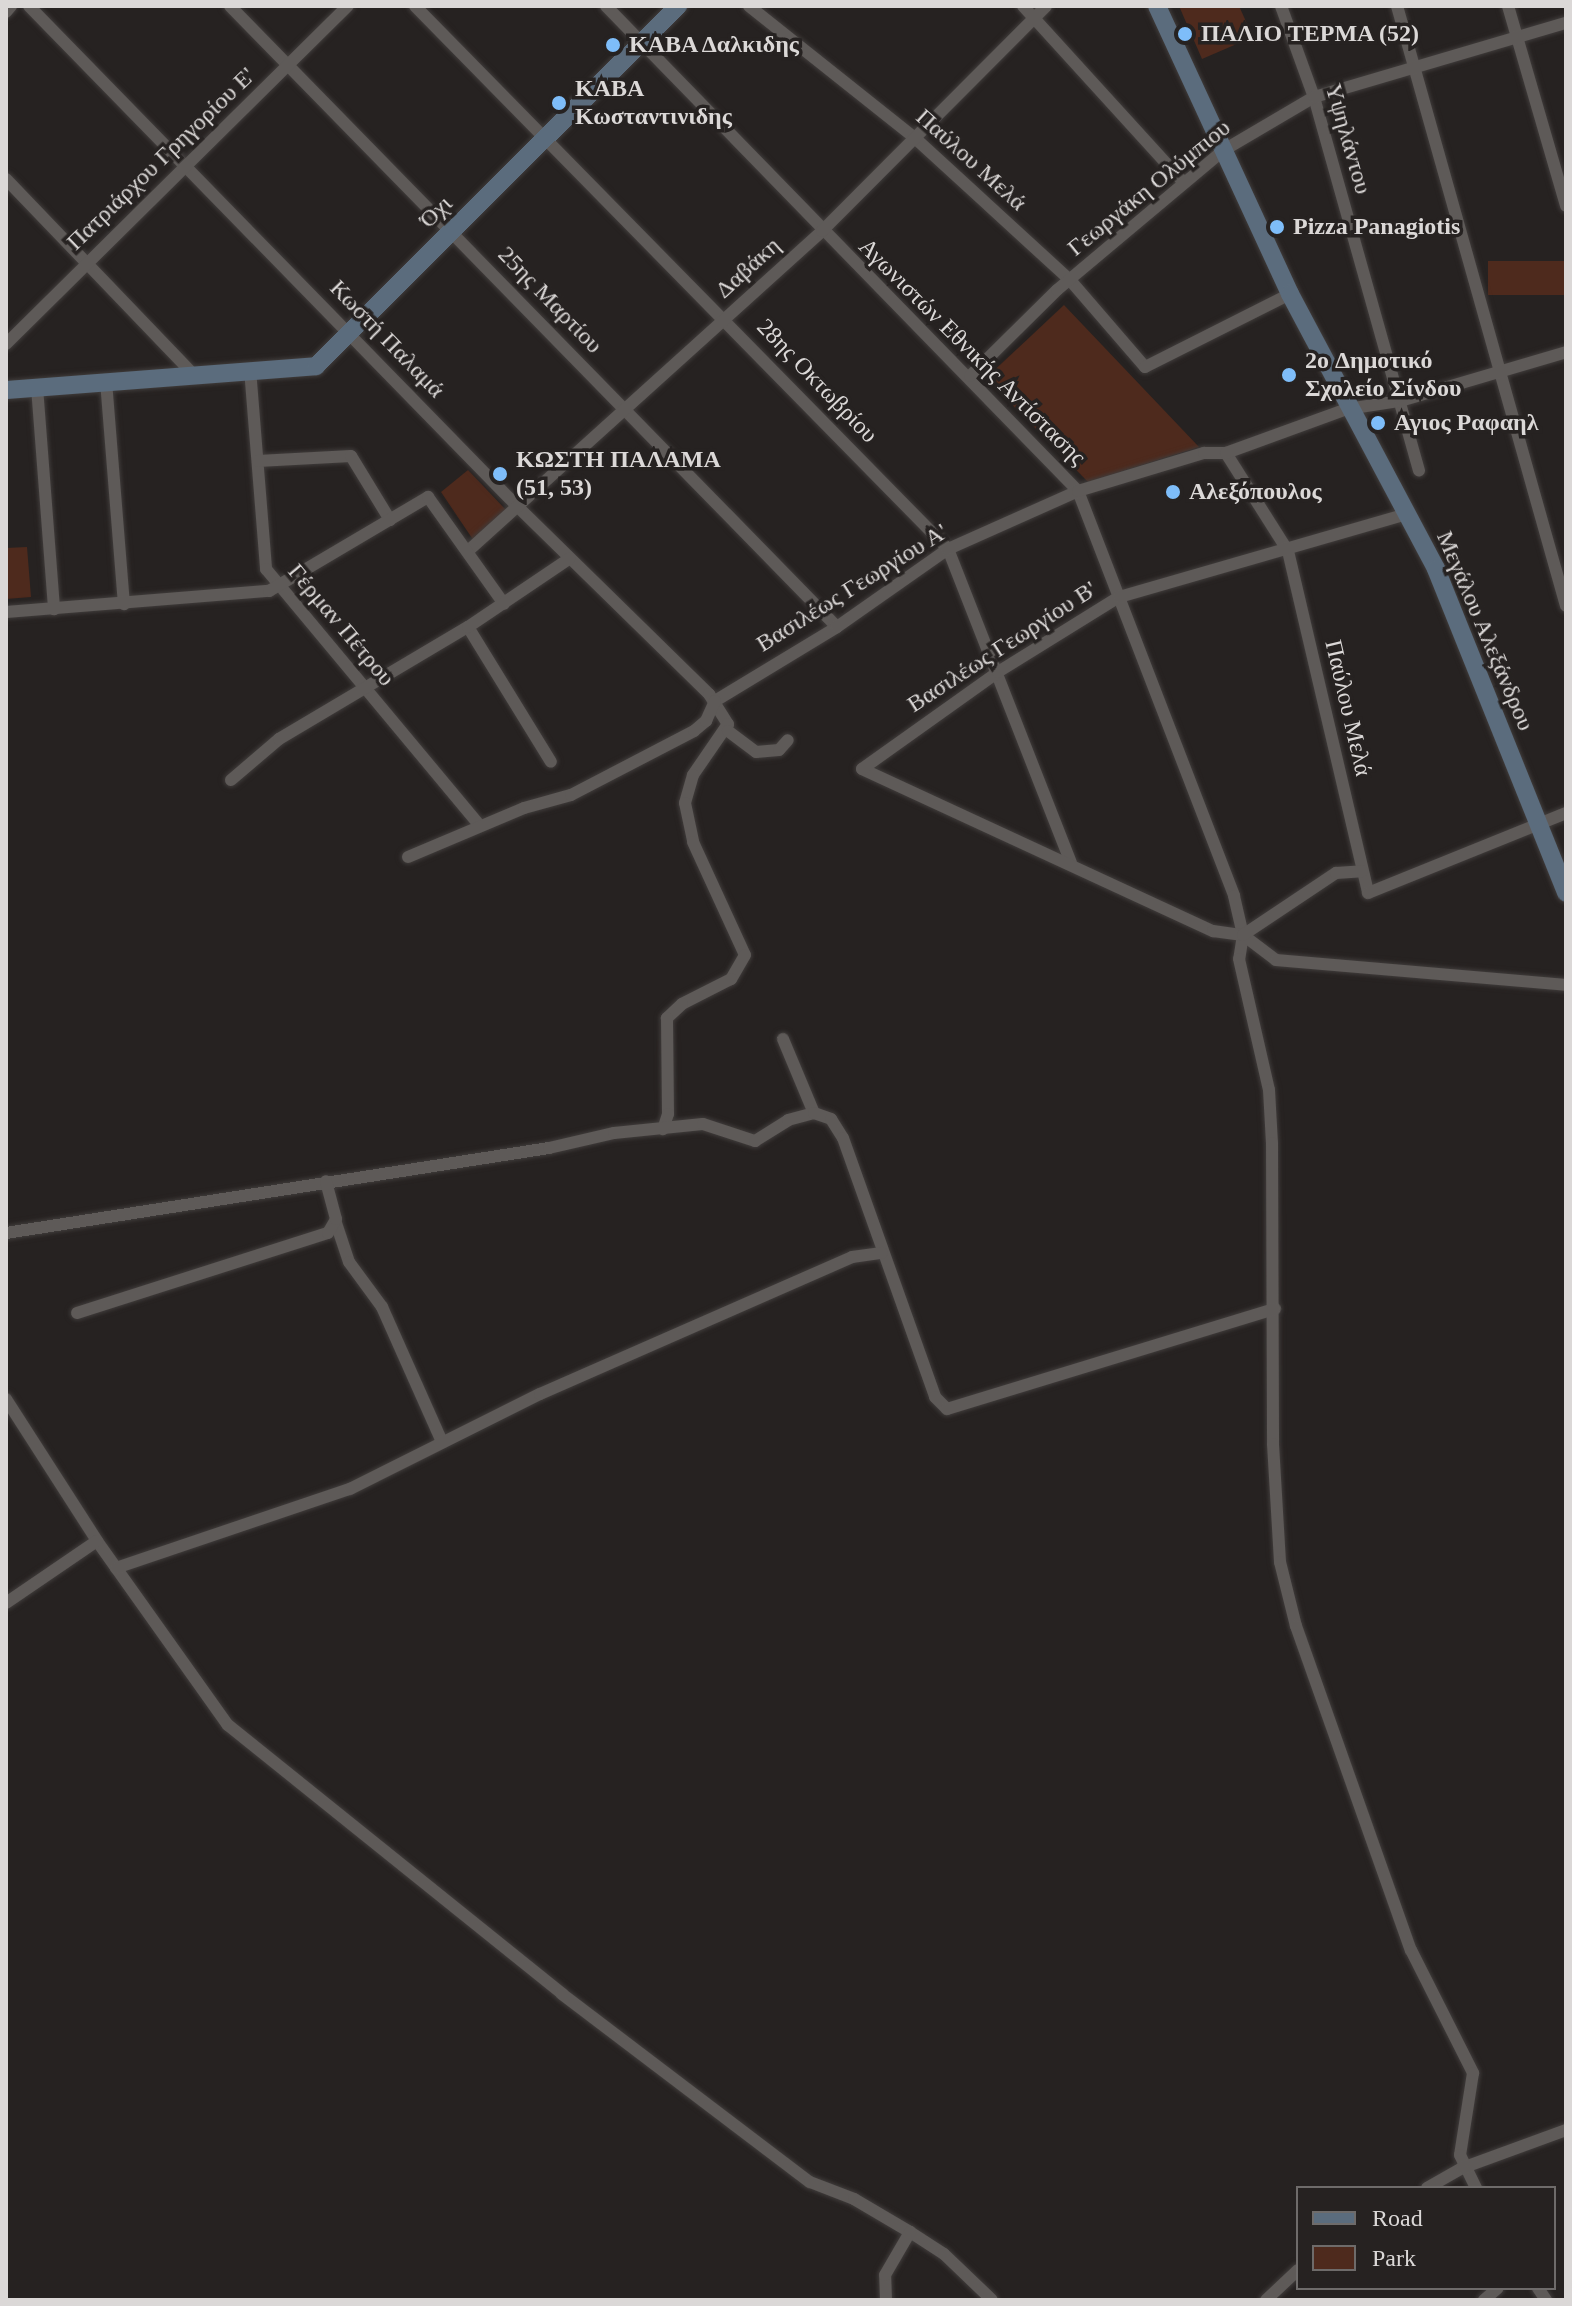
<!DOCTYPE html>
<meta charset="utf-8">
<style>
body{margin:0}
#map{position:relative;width:1572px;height:2306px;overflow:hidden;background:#262221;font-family:Georgia,serif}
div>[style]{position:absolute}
.green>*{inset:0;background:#4e2a1d;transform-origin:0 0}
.roads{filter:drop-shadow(0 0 2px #403c3b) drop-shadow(0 0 2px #403c3b)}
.street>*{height:12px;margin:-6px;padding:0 6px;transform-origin:6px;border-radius:6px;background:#5e5a58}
.secondary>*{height:18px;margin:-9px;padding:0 9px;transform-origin:9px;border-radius:9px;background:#5b6c7d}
.dots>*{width:22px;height:22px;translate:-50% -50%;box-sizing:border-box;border:4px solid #262221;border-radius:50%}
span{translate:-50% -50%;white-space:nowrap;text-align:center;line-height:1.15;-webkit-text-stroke:7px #262221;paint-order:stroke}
.poi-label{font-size:24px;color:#dbd8d7;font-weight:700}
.left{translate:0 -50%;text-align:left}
.street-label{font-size:24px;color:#dbd8d7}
.frame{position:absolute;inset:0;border:8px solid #dbd8d7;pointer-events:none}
.legend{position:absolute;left:1296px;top:2186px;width:260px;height:104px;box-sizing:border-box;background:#262221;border:2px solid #6e6b6a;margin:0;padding:10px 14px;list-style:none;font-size:24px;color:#dbd8d7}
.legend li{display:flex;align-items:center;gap:16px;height:40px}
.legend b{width:40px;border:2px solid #6e6b6a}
</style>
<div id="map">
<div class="green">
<i style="clip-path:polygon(1179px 6px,1239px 6px,1253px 37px,1202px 59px)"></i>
<i style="left:1566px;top:261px;width:34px;height:78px;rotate:90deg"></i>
<i style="clip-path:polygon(1064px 305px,1199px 447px,1088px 482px,986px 378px)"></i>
<i style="clip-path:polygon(468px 470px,506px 510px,474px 541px,441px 492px)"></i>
<i style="clip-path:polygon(27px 547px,31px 597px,6px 599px,6px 548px)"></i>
</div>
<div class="roads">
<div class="street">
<i style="left:29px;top:6px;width:699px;rotate:45.7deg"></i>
<i style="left:517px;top:506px;width:269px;rotate:44.4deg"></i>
<i style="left:709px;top:694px;width:36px;rotate:58deg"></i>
<i style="left:728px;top:724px;width:62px;rotate:124.5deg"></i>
<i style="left:693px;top:775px;width:29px;rotate:106deg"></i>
<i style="left:685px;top:803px;width:40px;rotate:78deg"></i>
<i style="left:693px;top:842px;width:124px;rotate:65.3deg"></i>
<i style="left:745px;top:955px;width:28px;rotate:120deg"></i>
<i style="left:731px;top:979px;width:55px;rotate:153deg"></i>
<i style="left:682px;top:1004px;width:21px;rotate:137deg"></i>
<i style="left:667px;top:1018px;width:96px;rotate:89.4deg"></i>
<i style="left:668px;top:1114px;width:16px;rotate:108deg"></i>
<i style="left:230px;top:6px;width:868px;rotate:45.65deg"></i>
<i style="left:415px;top:6px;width:761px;rotate:45.53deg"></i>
<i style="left:948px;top:549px;width:337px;rotate:68.6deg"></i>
<i style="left:606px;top:6px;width:677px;rotate:45.78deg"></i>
<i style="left:1078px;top:491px;width:434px;rotate:68.9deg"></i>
<i style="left:1234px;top:896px;width:40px;rotate:77deg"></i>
<i style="left:1243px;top:935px;width:24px;rotate:99deg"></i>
<i style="left:1239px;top:959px;width:134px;rotate:77.1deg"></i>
<i style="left:1269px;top:1090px;width:53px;rotate:86.8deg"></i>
<i style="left:1272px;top:1143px;width:301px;rotate:89.8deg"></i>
<i style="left:1273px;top:1444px;width:118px;rotate:86.6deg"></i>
<i style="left:1280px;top:1562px;width:66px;rotate:76deg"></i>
<i style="left:1296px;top:1626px;width:344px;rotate:70.5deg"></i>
<i style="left:1411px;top:1950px;width:138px;rotate:63.2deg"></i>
<i style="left:1473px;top:2073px;width:83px;rotate:99deg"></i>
<i style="left:1460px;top:2155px;width:37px;rotate:64deg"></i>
<i style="left:749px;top:6px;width:213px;rotate:38.5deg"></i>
<i style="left:916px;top:139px;width:209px;rotate:42.5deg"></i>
<i style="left:1070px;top:280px;width:115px;rotate:49.2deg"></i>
<i style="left:1145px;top:367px;width:162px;rotate:-26.7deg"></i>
<i style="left:1023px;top:6px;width:238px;rotate:47.7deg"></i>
<i style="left:1281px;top:6px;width:97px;rotate:70.1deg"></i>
<i style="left:1314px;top:97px;width:388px;rotate:74.3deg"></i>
<i style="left:1397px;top:6px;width:623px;rotate:74.27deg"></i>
<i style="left:1508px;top:6px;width:208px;rotate:73.8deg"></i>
<i style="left:6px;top:12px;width:8px;rotate:-50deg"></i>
<i style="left:6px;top:179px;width:270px;rotate:46.2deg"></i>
<i style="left:6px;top:344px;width:481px;rotate:-44.7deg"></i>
<i style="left:250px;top:369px;width:201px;rotate:85.4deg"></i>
<i style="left:266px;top:569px;width:334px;rotate:50.2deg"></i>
<i style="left:970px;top:376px;width:122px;rotate:-44.7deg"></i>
<i style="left:1057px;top:290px;width:218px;rotate:-40deg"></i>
<i style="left:1224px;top:150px;width:104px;rotate:-30.5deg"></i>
<i style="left:1314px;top:97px;width:263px;rotate:-16.4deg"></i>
<i style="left:106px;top:381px;width:224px;rotate:85.4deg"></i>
<i style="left:37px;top:387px;width:223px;rotate:85.6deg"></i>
<i style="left:1226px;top:453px;width:116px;rotate:57.7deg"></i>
<i style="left:1288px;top:551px;width:351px;rotate:76.8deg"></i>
<i style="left:1368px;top:893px;width:214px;rotate:-22deg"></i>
<i style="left:258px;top:461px;width:93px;rotate:-3.1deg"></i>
<i style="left:351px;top:456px;width:75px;rotate:58.6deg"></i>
<i style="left:468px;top:551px;width:477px;rotate:-42.1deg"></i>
<i style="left:822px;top:231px;width:317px;rotate:-45.1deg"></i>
<i style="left:6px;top:612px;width:264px;rotate:-4.6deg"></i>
<i style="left:269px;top:591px;width:185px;rotate:-30.6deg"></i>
<i style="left:428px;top:497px;width:131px;rotate:54.6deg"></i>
<i style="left:468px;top:627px;width:158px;rotate:58.4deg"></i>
<i style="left:715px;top:701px;width:143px;rotate:-31.2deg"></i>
<i style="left:837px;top:627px;width:136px;rotate:-35.1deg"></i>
<i style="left:948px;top:549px;width:142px;rotate:-24deg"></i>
<i style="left:1078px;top:491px;width:132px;rotate:-16.8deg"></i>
<i style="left:1204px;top:453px;width:22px"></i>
<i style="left:1226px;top:453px;width:129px;rotate:-20deg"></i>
<i style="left:1347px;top:409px;width:54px;rotate:-8.6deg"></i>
<i style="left:1400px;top:401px;width:173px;rotate:-16.4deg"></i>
<i style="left:728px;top:731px;width:35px;rotate:37deg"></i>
<i style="left:756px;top:752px;width:23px;rotate:-5deg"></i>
<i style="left:779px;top:750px;width:13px;rotate:-48deg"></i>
<i style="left:862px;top:769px;width:387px;rotate:24.8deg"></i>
<i style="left:1213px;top:931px;width:30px;rotate:8deg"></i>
<i style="left:1243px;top:935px;width:41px;rotate:37.1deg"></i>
<i style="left:1276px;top:960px;width:291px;rotate:4.9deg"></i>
<i style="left:862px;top:769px;width:167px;rotate:-35.5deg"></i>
<i style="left:998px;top:672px;width:142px;rotate:-31.8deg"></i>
<i style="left:1119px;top:597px;width:299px;rotate:-16.1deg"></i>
<i style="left:231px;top:780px;width:63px;rotate:-40.5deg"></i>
<i style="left:279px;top:739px;width:220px;rotate:-30.7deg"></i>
<i style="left:468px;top:627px;width:122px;rotate:-34deg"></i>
<i style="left:408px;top:857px;width:126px;rotate:-22.9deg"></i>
<i style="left:524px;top:808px;width:49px;rotate:-15.5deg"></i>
<i style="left:571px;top:795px;width:139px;rotate:-27.5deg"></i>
<i style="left:694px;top:731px;width:16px;rotate:-40deg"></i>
<i style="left:706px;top:721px;width:22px;rotate:-66deg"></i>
<i style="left:1243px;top:935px;width:112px;rotate:-33.7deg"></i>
<i style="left:1336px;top:873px;width:26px;rotate:-4deg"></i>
<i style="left:783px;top:1039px;width:80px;rotate:67.3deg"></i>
<i style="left:336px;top:1223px;width:41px;rotate:71.6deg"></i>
<i style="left:349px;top:1262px;width:56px;rotate:53.7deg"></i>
<i style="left:382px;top:1307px;width:148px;rotate:66deg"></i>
<i style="left:6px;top:1233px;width:550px;rotate:-8.9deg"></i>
<i style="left:549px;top:1148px;width:67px;rotate:-13deg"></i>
<i style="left:614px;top:1133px;width:89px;rotate:-5.8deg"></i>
<i style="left:703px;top:1124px;width:55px;rotate:18.1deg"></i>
<i style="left:755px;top:1141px;width:39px;rotate:-32deg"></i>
<i style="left:788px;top:1120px;width:27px;rotate:-15deg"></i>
<i style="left:814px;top:1113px;width:18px;rotate:19deg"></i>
<i style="left:831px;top:1119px;width:22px;rotate:58deg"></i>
<i style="left:843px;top:1138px;width:275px;rotate:70.4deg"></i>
<i style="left:935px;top:1397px;width:17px;rotate:45deg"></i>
<i style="left:947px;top:1409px;width:343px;rotate:-17deg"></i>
<i style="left:77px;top:1313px;width:263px;rotate:-17.7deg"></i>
<i style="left:328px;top:1233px;width:16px;rotate:-60deg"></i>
<i style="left:336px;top:1219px;width:39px;rotate:-105deg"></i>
<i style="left:6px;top:1399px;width:169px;rotate:57.3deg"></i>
<i style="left:97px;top:1541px;width:226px;rotate:54.6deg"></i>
<i style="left:228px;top:1725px;width:429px;rotate:38.8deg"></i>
<i style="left:562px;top:1994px;width:311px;rotate:37.2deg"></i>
<i style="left:810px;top:2182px;width:47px;rotate:21.1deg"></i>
<i style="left:854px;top:2199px;width:65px;rotate:30.5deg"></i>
<i style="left:910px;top:2232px;width:40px;rotate:32.9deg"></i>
<i style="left:944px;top:2254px;width:66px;rotate:43.8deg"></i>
<i style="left:116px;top:1568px;width:247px;rotate:-18.7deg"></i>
<i style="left:350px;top:1489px;width:212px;rotate:-26.6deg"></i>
<i style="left:540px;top:1394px;width:341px;rotate:-23.7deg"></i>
<i style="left:852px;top:1257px;width:30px;rotate:-8deg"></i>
<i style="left:6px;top:1603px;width:110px;rotate:-34.3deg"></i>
<i style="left:1427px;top:2188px;width:40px;rotate:-29.7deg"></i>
<i style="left:1462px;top:2168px;width:111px;rotate:-20.1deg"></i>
<i style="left:1538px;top:2288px;width:14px;rotate:56deg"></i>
<i style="left:886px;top:2300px;width:25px;rotate:-92deg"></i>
<i style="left:885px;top:2275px;width:50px;rotate:-59.8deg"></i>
<i style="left:1266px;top:2300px;width:44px;rotate:-43.2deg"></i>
<i style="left:1484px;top:2300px;width:18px;rotate:-41deg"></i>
</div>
<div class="secondary">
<i style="left:1157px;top:6px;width:317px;rotate:65.2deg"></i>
<i style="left:1290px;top:294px;width:311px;rotate:62deg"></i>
<i style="left:1436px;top:569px;width:349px;rotate:68.1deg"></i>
<i style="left:6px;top:390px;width:311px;rotate:-4.4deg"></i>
<i style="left:316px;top:366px;width:511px;rotate:-44.84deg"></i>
</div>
</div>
<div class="dots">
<i style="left:1185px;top:34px;background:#7ebdf9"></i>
<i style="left:613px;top:45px;background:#7ebdf9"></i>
<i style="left:559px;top:103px;background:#7ebdf9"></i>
<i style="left:1277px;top:227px;background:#7ebdf9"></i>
<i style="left:1289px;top:375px;background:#7ebdf9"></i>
<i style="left:1378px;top:423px;background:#7ebdf9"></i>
<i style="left:500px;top:474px;background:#7ebdf9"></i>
<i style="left:1173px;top:492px;background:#7ebdf9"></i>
</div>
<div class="poi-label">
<span class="left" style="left:1201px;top:34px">ΠΑΛΙΟ ΤΕΡΜΑ (52)</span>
<span class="left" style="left:629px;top:45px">ΚΑΒΑ Δαλκιδης</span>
<span class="left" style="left:575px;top:103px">ΚΑΒΑ<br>Κωσταντινιδης</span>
<span class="left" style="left:1293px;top:227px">Pizza Panagiotis</span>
<span class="left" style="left:1305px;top:375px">2o Δημοτικό<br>Σχολείο Σίνδου</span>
<span class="left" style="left:1394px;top:423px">Αγιος Ραφαηλ</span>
<span class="left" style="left:516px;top:474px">ΚΩΣΤΗ ΠΑΛΑΜΑ<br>(51, 53)</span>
<span class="left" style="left:1189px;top:492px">Αλεξόπουλος</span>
</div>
<div class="street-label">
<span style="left:1348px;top:139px;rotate:74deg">Υψηλάντου</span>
<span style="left:161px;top:159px;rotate:-44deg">Πατριάρχου Γρηγορίου Ε'</span>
<span style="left:971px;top:160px;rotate:42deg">Παύλου Μελά</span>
<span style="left:1149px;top:188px;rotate:-39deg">Γεωργάκη Ολύμπιου</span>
<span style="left:436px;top:212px;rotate:-44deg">Όχι</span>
<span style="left:748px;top:268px;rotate:-42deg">Δαβάκη</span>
<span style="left:550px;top:300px;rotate:46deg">25ης Μαρτίου</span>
<span style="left:387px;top:339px;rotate:46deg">Κωστή Παλαμά</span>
<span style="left:972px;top:352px;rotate:45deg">Αγωνιστών Εθνικής Αντίστασης</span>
<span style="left:817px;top:381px;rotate:46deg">28ης Οκτωβρίου</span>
<span style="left:852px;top:588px;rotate:-32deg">Βασιλέως Γεωργίου Α'</span>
<span style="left:341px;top:625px;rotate:50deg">Γέρμαν Πέτρου</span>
<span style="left:1485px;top:631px;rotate:67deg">Μεγάλου Αλεξάνδρου</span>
<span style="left:1002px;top:647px;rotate:-33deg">Βασιλέως Γεωργίου Β'</span>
<span style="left:1348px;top:708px;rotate:77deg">Παύλου Μελά</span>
</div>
<div class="frame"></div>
<ul class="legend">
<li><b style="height:10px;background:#5b6c7d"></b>Road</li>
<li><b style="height:22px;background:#4e2a1d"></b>Park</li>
</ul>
</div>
